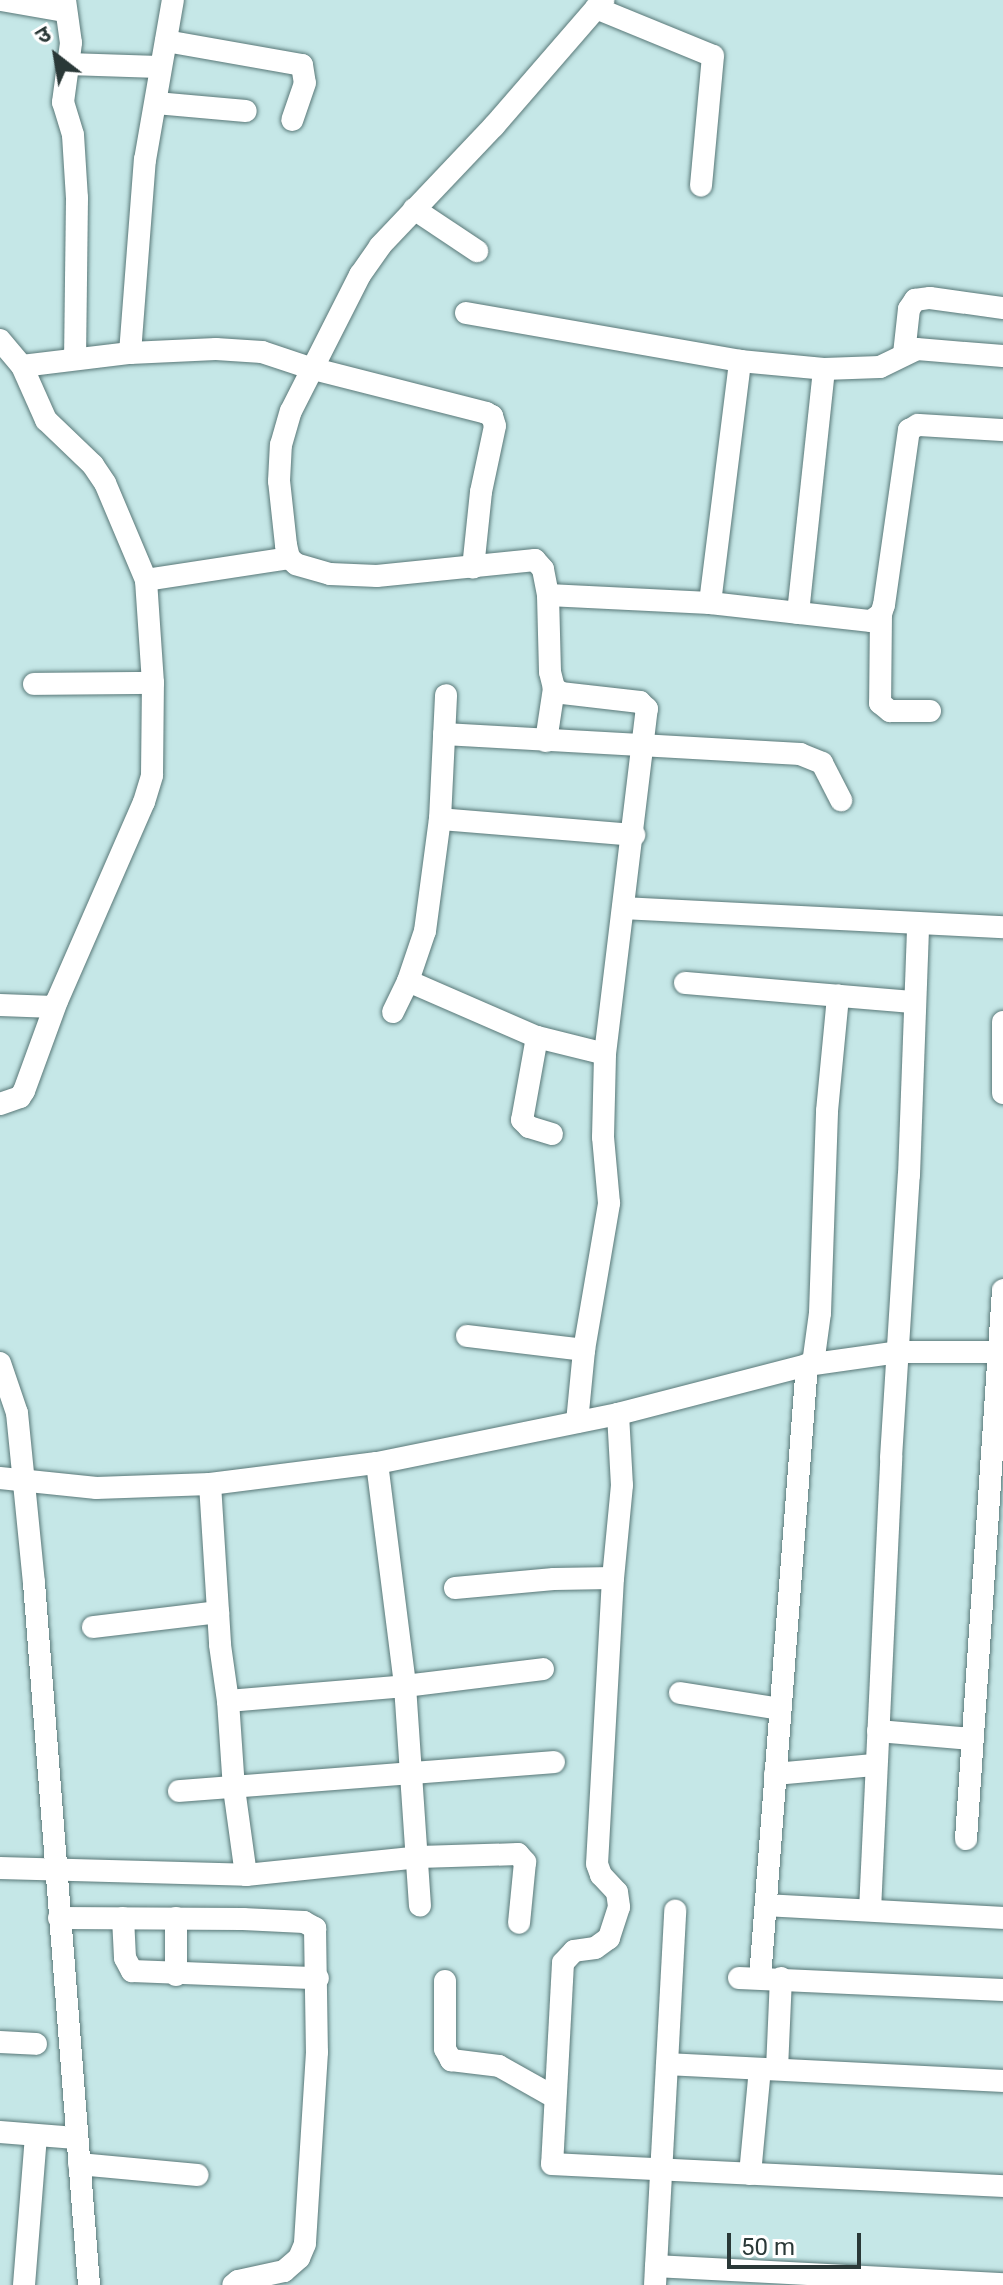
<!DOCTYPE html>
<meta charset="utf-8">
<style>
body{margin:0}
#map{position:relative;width:1003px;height:2285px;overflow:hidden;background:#c5e7e7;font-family:Roboto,"Noto Sans Devanagari",sans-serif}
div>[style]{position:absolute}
.roads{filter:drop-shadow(0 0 2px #597878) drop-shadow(0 0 2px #597878)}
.minor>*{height:22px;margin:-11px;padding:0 11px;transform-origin:11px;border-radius:11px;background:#fff}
span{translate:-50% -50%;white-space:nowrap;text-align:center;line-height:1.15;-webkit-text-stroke:7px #fff;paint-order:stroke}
.north{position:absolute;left:16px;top:16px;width:80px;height:80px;-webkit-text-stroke:6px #fff;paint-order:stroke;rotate:329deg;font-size:22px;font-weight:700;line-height:32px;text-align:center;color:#2a3837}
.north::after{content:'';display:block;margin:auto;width:28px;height:36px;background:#2a3837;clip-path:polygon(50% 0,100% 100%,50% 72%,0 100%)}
.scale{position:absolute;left:727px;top:2233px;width:134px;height:36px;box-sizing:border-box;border:4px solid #2a3837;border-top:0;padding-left:10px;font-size:24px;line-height:28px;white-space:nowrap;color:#2a3837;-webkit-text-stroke:6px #fff;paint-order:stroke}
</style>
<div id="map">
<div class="roads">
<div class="minor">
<i style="left:1px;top:0;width:64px;rotate:9.9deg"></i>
<i style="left:65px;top:0;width:43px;rotate:82.1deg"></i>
<i style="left:71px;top:43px;width:60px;rotate:97.7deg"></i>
<i style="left:63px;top:102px;width:34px;rotate:73deg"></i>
<i style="left:73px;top:135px;width:63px;rotate:86.4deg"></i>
<i style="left:77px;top:198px;width:161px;rotate:90.7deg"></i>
<i style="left:596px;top:8px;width:126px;rotate:22.3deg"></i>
<i style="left:713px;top:56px;width:130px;rotate:95.3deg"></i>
<i style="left:166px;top:41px;width:138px;rotate:10deg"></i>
<i style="left:302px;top:65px;width:18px;rotate:81deg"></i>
<i style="left:305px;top:83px;width:39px;rotate:109deg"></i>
<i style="left:68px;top:64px;width:91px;rotate:1.9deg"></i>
<i style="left:156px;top:103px;width:90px;rotate:5.1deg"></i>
<i style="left:414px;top:209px;width:76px;rotate:33.7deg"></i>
<i style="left:466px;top:313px;width:278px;rotate:9.9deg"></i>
<i style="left:740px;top:361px;width:84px;rotate:5.4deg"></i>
<i style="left:824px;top:369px;width:56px;rotate:-2deg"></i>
<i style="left:880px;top:367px;width:41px;rotate:-25.9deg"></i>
<i style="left:917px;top:349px;width:86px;rotate:4.7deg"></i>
<i style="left:0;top:340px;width:34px;rotate:50deg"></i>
<i style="left:22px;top:366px;width:109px;rotate:-6.9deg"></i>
<i style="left:130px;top:353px;width:86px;rotate:-2.7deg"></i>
<i style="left:216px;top:349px;width:46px;rotate:3.7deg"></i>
<i style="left:262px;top:352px;width:51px;rotate:18.4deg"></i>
<i style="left:310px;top:368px;width:182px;rotate:14.3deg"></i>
<i style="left:486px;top:413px;width:7px;rotate:27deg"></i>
<i style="left:492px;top:416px;width:10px;rotate:73deg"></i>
<i style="left:495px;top:426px;width:67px;rotate:102deg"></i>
<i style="left:481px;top:492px;width:76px;rotate:96deg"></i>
<i style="left:130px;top:353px;width:194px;rotate:-85.6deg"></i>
<i style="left:145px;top:160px;width:162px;rotate:-80.1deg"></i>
<i style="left:904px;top:354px;width:45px;rotate:-83.7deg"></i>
<i style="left:909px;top:309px;width:11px;rotate:-56deg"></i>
<i style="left:915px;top:300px;width:15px;rotate:-8deg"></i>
<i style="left:930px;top:298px;width:74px;rotate:7.8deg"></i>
<i style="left:146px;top:580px;width:145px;rotate:-8.7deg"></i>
<i style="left:548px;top:595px;width:162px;rotate:2.8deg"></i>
<i style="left:710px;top:603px;width:162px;rotate:6.4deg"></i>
<i style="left:871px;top:621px;width:12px;rotate:-35deg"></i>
<i style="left:881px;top:614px;width:9px;rotate:-72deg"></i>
<i style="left:884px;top:605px;width:177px;rotate:-81.9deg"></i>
<i style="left:909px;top:430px;width:10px;rotate:-29deg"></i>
<i style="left:918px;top:425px;width:85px;rotate:3.4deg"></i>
<i style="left:710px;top:603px;width:244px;rotate:-82.9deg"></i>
<i style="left:798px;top:613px;width:245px;rotate:-83.9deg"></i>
<i style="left:881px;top:614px;width:89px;rotate:90.6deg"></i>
<i style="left:880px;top:703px;width:13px;rotate:39deg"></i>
<i style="left:890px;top:711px;width:40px"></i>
<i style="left:34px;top:684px;width:119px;rotate:-0.5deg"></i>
<i style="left:444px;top:734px;width:357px;rotate:3.2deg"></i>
<i style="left:800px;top:754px;width:24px;rotate:22deg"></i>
<i style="left:822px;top:763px;width:42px;rotate:62.8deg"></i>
<i style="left:546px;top:741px;width:54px;rotate:-81.4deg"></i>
<i style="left:440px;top:819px;width:195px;rotate:4.7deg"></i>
<i style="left:623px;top:908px;width:380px;rotate:2.9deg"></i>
<i style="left:408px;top:981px;width:141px;rotate:23.5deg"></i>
<i style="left:537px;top:1037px;width:70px;rotate:14deg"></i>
<i style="left:685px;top:983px;width:229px;rotate:4.8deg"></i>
<i style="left:0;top:1005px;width:54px;rotate:2.1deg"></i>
<i style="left:393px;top:1012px;width:34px;rotate:-64deg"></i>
<i style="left:408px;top:981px;width:53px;rotate:-71.2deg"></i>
<i style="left:425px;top:931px;width:113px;rotate:-82.4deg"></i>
<i style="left:440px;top:819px;width:124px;rotate:-87.2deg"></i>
<i style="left:1003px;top:1022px;width:71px;rotate:90deg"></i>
<i style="left:537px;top:1037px;width:84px;rotate:100.2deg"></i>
<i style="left:522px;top:1120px;width:10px;rotate:45deg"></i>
<i style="left:529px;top:1127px;width:24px;rotate:17deg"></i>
<i style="left:0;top:1104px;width:21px;rotate:-19deg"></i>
<i style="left:20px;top:1097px;width:7px;rotate:-56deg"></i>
<i style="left:24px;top:1091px;width:96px;rotate:-69.9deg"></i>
<i style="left:57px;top:1001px;width:217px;rotate:-66.4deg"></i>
<i style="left:144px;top:802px;width:28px;rotate:-73deg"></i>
<i style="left:152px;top:775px;width:92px;rotate:-89.4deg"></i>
<i style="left:153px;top:683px;width:103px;rotate:-93.9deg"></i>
<i style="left:146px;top:580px;width:105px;rotate:-112.9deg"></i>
<i style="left:105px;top:483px;width:22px;rotate:-124deg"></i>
<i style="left:93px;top:465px;width:65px;rotate:-136.2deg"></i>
<i style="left:46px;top:420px;width:59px;rotate:-114deg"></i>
<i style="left:467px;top:1336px;width:118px;rotate:6.8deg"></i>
<i style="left:0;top:1363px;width:53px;rotate:71.2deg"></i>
<i style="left:17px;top:1413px;width:171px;rotate:84.3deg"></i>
<i style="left:34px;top:1583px;width:704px;rotate:85.52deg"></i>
<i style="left:813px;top:1364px;width:51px;rotate:-82.2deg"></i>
<i style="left:820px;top:1313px;width:202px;rotate:-88deg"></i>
<i style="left:827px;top:1111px;width:116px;rotate:-84.5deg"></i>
<i style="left:618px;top:1414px;width:71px;rotate:86.8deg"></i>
<i style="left:622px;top:1485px;width:93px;rotate:95.5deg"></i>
<i style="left:613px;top:1578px;width:286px;rotate:93.2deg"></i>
<i style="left:597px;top:1864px;width:12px;rotate:70deg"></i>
<i style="left:601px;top:1875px;width:23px;rotate:47deg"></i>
<i style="left:617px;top:1892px;width:15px;rotate:82deg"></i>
<i style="left:619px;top:1907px;width:33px;rotate:108deg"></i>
<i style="left:609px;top:1938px;width:17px;rotate:144deg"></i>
<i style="left:595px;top:1948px;width:21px;rotate:172deg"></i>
<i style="left:574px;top:1951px;width:16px;rotate:133deg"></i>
<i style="left:563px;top:1963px;width:201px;rotate:93.1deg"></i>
<i style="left:552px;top:2164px;width:452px;rotate:2.8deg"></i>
<i style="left:577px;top:1422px;width:72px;rotate:-84.4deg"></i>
<i style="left:584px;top:1350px;width:149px;rotate:-80.3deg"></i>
<i style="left:609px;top:1203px;width:66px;rotate:-95.2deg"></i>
<i style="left:603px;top:1137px;width:83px;rotate:-88.6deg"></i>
<i style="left:605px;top:1054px;width:348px;rotate:-83.1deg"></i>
<i style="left:647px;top:709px;width:10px;rotate:-135deg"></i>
<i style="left:640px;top:702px;width:80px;rotate:-173.5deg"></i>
<i style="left:561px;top:693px;width:9px;rotate:-144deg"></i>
<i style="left:554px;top:688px;width:16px;rotate:-104deg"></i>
<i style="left:550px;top:672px;width:77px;rotate:-91.5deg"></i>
<i style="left:548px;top:595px;width:26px;rotate:-101deg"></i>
<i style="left:543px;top:569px;width:12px;rotate:-132deg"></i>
<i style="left:535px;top:560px;width:159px;rotate:174.2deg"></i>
<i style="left:377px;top:576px;width:47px;rotate:-177.6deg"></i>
<i style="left:330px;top:574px;width:35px;rotate:-164deg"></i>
<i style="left:296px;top:564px;width:9px;rotate:-139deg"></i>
<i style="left:289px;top:558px;width:13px;rotate:-103deg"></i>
<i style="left:286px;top:545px;width:64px;rotate:-96.2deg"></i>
<i style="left:279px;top:481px;width:36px;rotate:-87deg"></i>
<i style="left:281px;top:445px;width:35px;rotate:-74deg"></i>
<i style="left:291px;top:411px;width:153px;rotate:-63.1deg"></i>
<i style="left:360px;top:275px;width:35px;rotate:-55deg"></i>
<i style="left:380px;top:246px;width:166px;rotate:-46.5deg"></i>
<i style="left:494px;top:126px;width:167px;rotate:-49.1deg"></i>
<i style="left:377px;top:1463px;width:225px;rotate:82.8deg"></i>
<i style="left:405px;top:1686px;width:220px;rotate:86.1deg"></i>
<i style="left:0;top:1478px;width:97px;rotate:5.9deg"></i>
<i style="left:96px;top:1488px;width:114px;rotate:-2deg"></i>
<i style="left:210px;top:1484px;width:168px;rotate:-7.2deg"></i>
<i style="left:377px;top:1463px;width:246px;rotate:-11.5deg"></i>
<i style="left:618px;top:1414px;width:195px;rotate:-14.5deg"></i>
<i style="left:807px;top:1365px;width:92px;rotate:-8.1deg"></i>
<i style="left:898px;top:1352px;width:105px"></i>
<i style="left:210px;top:1484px;width:161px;rotate:86.4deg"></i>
<i style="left:220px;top:1645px;width:57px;rotate:81.9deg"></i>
<i style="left:455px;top:1588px;width:99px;rotate:-5.2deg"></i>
<i style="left:554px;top:1579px;width:59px;rotate:-1deg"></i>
<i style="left:93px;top:1627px;width:126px;rotate:-6.8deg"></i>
<i style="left:680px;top:1693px;width:101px;rotate:9.1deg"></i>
<i style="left:878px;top:1731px;width:94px;rotate:4.9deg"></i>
<i style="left:775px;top:1774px;width:99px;rotate:-5.2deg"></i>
<i style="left:179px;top:1791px;width:376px;rotate:-4.4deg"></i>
<i style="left:966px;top:1839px;width:550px;rotate:-86.14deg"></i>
<i style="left:0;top:1868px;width:246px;rotate:1.6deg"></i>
<i style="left:246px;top:1875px;width:174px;rotate:-5.9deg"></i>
<i style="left:419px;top:1857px;width:99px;rotate:-1.7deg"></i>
<i style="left:518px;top:1854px;width:11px;rotate:49deg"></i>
<i style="left:525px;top:1862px;width:61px;rotate:95.6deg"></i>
<i style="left:246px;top:1875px;width:87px;rotate:-97.9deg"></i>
<i style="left:234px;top:1789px;width:88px;rotate:-93.9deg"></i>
<i style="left:228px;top:1701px;width:178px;rotate:-4.8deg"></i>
<i style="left:405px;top:1686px;width:139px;rotate:-7deg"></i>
<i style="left:766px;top:1905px;width:237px;rotate:3.1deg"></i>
<i style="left:870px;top:1910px;width:452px;rotate:-87.3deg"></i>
<i style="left:891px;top:1458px;width:284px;rotate:-86.4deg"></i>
<i style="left:909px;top:1175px;width:249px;rotate:-87.9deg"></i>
<i style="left:59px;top:1918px;width:184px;rotate:0.3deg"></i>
<i style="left:243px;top:1919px;width:61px;rotate:2.8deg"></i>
<i style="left:304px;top:1922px;width:13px;rotate:29deg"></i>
<i style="left:315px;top:1928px;width:124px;rotate:89.1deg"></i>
<i style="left:317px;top:2052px;width:192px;rotate:93.6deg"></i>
<i style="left:305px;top:2244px;width:15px;rotate:113deg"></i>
<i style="left:299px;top:2258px;width:20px;rotate:139deg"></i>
<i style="left:284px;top:2271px;width:47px;rotate:167.7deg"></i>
<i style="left:238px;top:2281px;width:6px;rotate:141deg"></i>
<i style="left:123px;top:1918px;width:40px;rotate:87.1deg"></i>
<i style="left:125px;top:1958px;width:15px;rotate:62deg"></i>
<i style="left:132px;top:1971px;width:186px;rotate:2.2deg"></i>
<i style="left:176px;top:1975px;width:57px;rotate:-90deg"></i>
<i style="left:739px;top:1978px;width:264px;rotate:2.6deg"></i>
<i style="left:760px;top:1978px;width:615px;rotate:-85.62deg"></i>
<i style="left:445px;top:1981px;width:68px;rotate:90deg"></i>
<i style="left:445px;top:2049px;width:13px;rotate:61deg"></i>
<i style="left:451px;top:2060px;width:48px;rotate:7.1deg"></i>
<i style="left:499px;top:2066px;width:63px;rotate:29.4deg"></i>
<i style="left:0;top:2042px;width:36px;rotate:3deg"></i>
<i style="left:667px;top:2064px;width:336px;rotate:2.9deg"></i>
<i style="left:777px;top:2069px;width:91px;rotate:-87.5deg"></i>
<i style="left:0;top:2132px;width:76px;rotate:4.5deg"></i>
<i style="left:79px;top:2164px;width:119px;rotate:5.3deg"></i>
<i style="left:750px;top:2174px;width:105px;rotate:-84.6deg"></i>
<i style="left:656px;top:2266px;width:347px;rotate:3deg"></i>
<i style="left:24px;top:2285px;width:150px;rotate:-85.4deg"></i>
<i style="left:655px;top:2285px;width:375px;rotate:-86.9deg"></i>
</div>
</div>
<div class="north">उ</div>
<div class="scale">50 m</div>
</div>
